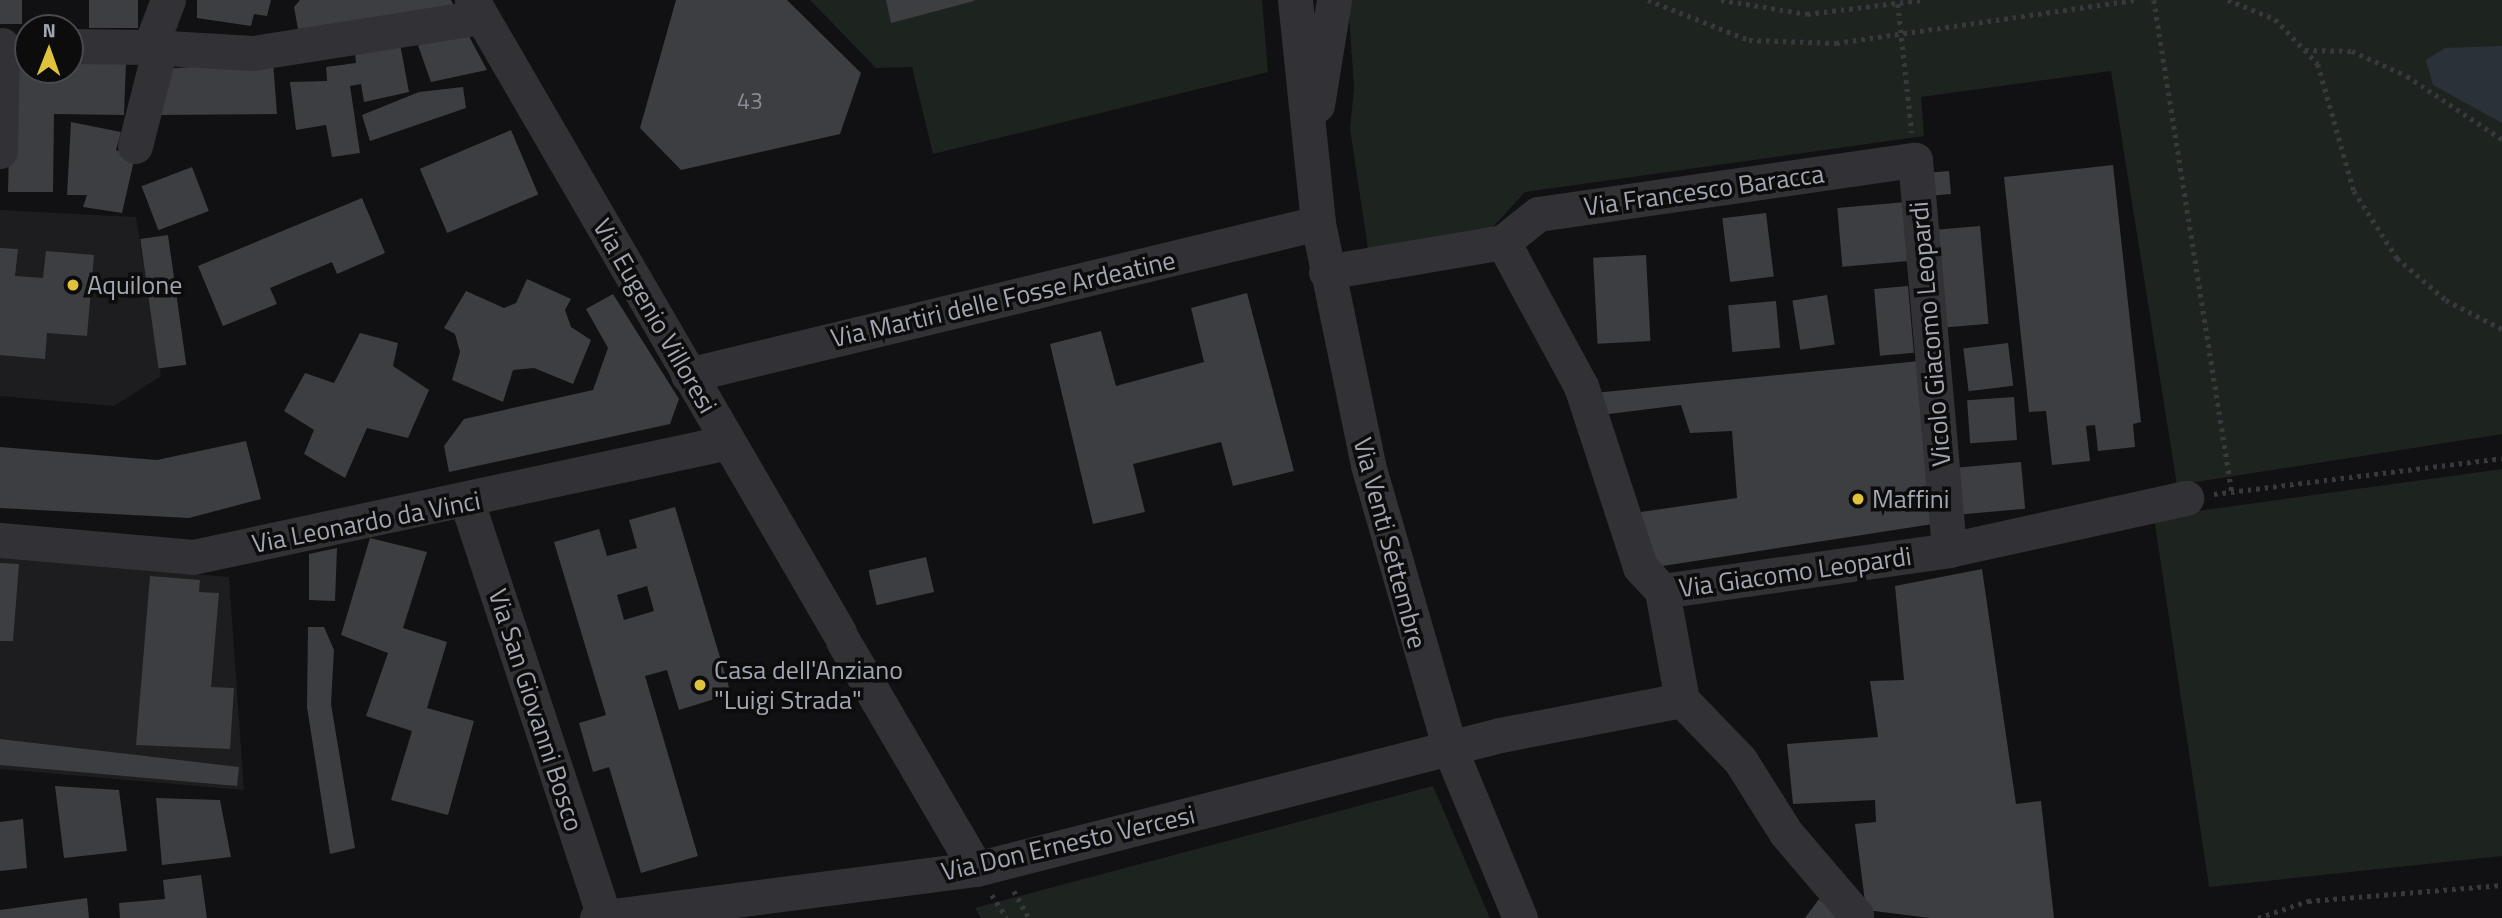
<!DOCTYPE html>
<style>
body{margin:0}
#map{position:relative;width:2502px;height:918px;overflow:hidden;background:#111012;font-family:"Titillium Web",sans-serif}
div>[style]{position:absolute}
.built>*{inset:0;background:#1d1d1f}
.green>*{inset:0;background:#1d241f}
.water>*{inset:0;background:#2b3139}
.building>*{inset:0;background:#3d3e42;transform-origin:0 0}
.path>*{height:4.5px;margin-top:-2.25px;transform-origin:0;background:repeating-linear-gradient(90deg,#38393d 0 3.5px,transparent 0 8.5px)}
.minor>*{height:35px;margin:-17.5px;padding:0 17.5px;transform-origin:17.5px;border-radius:17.5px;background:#323236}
.dots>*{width:19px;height:19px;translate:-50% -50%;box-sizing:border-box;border:4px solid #0c0c0d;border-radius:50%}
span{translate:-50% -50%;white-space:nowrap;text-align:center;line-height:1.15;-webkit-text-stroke:7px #0c0c0d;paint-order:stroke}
.number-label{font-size:23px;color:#8a8b95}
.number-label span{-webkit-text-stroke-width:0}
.street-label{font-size:26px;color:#a3a5b1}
.poi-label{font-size:26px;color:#a3a5b1}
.left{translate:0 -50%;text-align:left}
.north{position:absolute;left:14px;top:14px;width:70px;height:70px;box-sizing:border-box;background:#0c0c0d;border:2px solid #48494f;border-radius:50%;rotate:1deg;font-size:19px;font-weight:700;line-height:28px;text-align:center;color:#a3a5b1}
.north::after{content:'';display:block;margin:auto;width:24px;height:32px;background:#e0c33b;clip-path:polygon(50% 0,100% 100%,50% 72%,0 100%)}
</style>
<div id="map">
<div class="built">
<i style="clip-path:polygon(0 210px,136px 217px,161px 376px,114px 406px,0 396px)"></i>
<i style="clip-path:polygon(0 557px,229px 577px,244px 790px,0 769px)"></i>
</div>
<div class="green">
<i style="clip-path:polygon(810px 0,1262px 0,1268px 72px,933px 154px,912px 67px,876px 68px)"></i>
<i style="clip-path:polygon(1348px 0,2502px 0,2502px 434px,2177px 485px,2111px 71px,1921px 97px,1924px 136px,1525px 192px,1491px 229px,1368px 249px,1350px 129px,1354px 88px)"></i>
<i style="clip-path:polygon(2502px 469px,2502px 856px,2209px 887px,2154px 517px)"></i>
<i style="clip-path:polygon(1433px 786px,1490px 918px,981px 918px,975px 908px)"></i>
</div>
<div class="water">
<i style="clip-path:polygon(2502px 46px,2502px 123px,2433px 85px,2426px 60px,2445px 48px)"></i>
</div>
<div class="building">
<i style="left:0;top:0;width:22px;height:24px"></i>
<i style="left:89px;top:0;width:49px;height:28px"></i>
<i style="clip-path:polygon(197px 0,271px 0,267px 16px,254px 14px,251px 26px,197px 18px)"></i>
<i style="clip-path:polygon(300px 0,451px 0,457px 12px,299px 35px,294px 7px)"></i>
<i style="clip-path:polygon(676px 0,787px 0,861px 73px,840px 134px,681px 170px,640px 128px)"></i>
<i style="clip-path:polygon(886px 0,974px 0,974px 1px,891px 23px)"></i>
<i style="clip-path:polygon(463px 25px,487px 70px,431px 82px,414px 34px)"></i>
<i style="clip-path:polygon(399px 38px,409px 92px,364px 102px,361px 84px,350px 86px,360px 153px,332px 157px,326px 125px,296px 130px,290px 82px,327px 81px,326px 67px,356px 63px,354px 45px)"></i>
<i style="clip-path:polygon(11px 60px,28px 60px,28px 70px,70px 70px,70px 61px,126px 62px,124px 115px,54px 114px,53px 192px,8px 192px)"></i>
<i style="clip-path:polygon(273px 62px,277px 114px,154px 115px,160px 69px)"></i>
<i style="clip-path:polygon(463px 87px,466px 108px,370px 141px,362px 115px,419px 92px)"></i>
<i style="clip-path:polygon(71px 122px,121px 132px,116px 150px,135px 156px,122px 213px,83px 207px,87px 195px,67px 195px)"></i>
<i style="left:511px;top:130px;width:70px;height:99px;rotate:67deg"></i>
<i style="clip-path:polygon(2113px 165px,2141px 422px,2133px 424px,2135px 447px,2098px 451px,2095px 425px,2086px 426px,2090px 461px,2052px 465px,2046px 411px,2029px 412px,2004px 177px)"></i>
<i style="left:192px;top:167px;width:47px;height:54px;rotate:69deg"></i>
<i style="left:1949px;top:171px;width:23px;height:23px;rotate:85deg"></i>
<i style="clip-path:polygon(362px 198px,385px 253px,337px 274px,332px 262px,270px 288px,277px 304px,223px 326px,198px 266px)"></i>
<i style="left:1906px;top:202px;width:59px;height:69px;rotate:85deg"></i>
<i style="left:1766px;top:213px;width:64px;height:44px;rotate:83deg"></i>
<i style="left:1980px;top:226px;width:98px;height:50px;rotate:85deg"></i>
<i style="left:168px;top:235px;width:131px;height:28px;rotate:82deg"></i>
<i style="clip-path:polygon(0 248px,18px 249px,15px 276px,43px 278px,46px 251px,94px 255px,87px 336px,47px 333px,45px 359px,0 355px)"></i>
<i style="left:1646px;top:255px;width:86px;height:53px;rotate:87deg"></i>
<i style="clip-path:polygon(527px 279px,571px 299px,565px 310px,571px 327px,591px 340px,573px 384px,534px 368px,513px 370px,503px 402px,452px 380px,460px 352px,455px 334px,444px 328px,466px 291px,504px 308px,516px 303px)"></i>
<i style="left:1908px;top:286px;width:67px;height:34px;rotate:85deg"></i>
<i style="clip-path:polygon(1247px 293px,1294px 471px,1233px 486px,1221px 442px,1133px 464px,1145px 512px,1093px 524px,1050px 344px,1101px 331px,1116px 386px,1204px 362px,1191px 308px)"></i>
<i style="clip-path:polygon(613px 294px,679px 399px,670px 424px,449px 472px,444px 446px,464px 419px,593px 390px,608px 348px,586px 309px)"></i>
<i style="left:1827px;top:295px;width:50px;height:35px;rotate:81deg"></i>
<i style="left:1776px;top:301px;width:47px;height:48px;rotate:85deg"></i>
<i style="clip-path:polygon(360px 333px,398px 343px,393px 366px,429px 390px,408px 438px,367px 428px,345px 478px,304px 454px,314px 430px,284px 411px,305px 373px,334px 383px)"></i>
<i style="left:2008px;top:343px;width:43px;height:45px;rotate:83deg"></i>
<i style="clip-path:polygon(1920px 361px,1933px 524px,1650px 568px,1634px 513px,1737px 498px,1732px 431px,1690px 433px,1681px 405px,1601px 415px,1594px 393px)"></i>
<i style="left:2014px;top:397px;width:43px;height:47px;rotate:86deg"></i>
<i style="clip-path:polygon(246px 441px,261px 499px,189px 518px,0 508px,0 447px,157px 460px)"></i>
<i style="left:2021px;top:462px;width:47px;height:68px;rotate:85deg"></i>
<i style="clip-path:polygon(evenodd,675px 507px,731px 694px,679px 710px,667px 670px,645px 676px,698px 856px,641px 873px,609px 767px,593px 772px,579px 723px,606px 715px,554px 542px,599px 529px,607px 556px,637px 548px,629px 520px,675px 507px,647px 586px,654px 611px,624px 620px,617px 595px,647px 586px)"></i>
<i style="clip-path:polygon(370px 538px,427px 552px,403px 628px,447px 642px,427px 708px,474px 721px,448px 815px,391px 800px,412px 731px,366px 716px,388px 653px,341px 635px)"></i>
<i style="clip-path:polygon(337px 548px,335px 601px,309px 600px,309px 554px)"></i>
<i style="left:926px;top:557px;width:36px;height:59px;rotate:77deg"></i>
<i style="clip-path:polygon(0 563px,19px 564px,13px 641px,0 641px)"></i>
<i style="clip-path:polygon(1982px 569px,2016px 804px,2041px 801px,2054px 918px,1930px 918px,1866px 910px,1855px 824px,1876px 822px,1875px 800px,1793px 804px,1787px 744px,1878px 737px,1870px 681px,1904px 680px,1895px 586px)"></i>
<i style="clip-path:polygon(150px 576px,200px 580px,199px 592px,219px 593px,211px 687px,234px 688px,230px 749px,136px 745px)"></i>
<i style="clip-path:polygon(308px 627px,324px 627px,334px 650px,331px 704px,355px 848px,330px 854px,307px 707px)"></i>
<i style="clip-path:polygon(0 739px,239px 767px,237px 786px,0 765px)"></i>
<i style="clip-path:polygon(55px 786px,119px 790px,127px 851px,64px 858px)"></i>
<i style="clip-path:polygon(156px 798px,220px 800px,231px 857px,162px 865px)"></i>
<i style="clip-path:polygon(23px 819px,27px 868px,0 871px,0 822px)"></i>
<i style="clip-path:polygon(201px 875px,207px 918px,120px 918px,119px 903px,165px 899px,163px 880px)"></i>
<i style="clip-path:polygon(87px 898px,89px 918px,0 918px,0 910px)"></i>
<i style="clip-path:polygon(1819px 899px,1844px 918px,1805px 918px)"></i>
</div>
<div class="path">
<i style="left:1648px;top:0;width:109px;rotate:21.6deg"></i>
<i style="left:1749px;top:40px;width:87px;rotate:2deg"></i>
<i style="left:1836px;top:43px;width:302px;rotate:-8.2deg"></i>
<i style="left:1721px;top:0;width:87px;rotate:9.2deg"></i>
<i style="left:1807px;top:14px;width:115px;rotate:-7deg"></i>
<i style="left:2154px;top:0;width:498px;rotate:81deg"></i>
<i style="left:2228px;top:0;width:51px;rotate:22deg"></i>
<i style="left:2275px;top:19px;width:62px;rotate:46.3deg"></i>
<i style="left:2318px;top:64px;width:132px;rotate:74.2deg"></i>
<i style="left:2354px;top:191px;width:80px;rotate:57.3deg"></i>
<i style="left:2397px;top:258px;width:65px;rotate:40.6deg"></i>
<i style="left:2446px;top:300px;width:63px;rotate:27.4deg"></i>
<i style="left:1898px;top:4px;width:129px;rotate:83.8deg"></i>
<i style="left:2305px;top:50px;width:47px;rotate:1.2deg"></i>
<i style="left:2352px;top:51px;width:60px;rotate:24.4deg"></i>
<i style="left:2407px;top:76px;width:114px;rotate:33.6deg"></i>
<i style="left:2214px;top:494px;width:290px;rotate:-7.1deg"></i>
<i style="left:1014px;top:891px;width:31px;rotate:61deg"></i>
<i style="left:992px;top:895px;width:27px;rotate:57deg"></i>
<i style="left:2258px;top:918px;width:53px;rotate:-18.8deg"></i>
<i style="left:2308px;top:901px;width:195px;rotate:-4.7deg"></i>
</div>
<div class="minor">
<i style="left:472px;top:0;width:731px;rotate:59.86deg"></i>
<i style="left:1295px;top:0;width:224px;rotate:84.1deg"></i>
<i style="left:1318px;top:223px;width:247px;rotate:78.3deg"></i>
<i style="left:1368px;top:465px;width:296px;rotate:73.9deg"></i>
<i style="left:1450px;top:749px;width:183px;rotate:67.5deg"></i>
<i style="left:70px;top:46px;width:80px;rotate:0.7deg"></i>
<i style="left:150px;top:47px;width:50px;rotate:-69deg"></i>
<i style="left:150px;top:47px;width:103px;rotate:3.3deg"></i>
<i style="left:253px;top:53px;width:231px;rotate:-9deg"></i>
<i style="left:1317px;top:105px;width:106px;rotate:-80.8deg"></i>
<i style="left:135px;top:146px;width:101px;rotate:-75.7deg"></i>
<i style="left:0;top:151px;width:106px;rotate:-88.9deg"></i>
<i style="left:1503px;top:242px;width:164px;rotate:61.6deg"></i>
<i style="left:1581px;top:386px;width:190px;rotate:71.9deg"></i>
<i style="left:1640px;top:567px;width:33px;rotate:47deg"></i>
<i style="left:1326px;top:272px;width:180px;rotate:-9.6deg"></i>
<i style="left:1503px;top:242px;width:45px;rotate:-38.7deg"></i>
<i style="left:1538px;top:214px;width:381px;rotate:-8.2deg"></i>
<i style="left:1915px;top:160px;width:391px;rotate:85deg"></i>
<i style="left:688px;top:375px;width:648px;rotate:-13.56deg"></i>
<i style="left:467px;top:502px;width:437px;rotate:71.7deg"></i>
<i style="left:0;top:540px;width:194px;rotate:5deg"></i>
<i style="left:193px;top:557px;width:547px;rotate:-12.13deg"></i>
<i style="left:843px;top:641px;width:264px;rotate:59.7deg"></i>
<i style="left:1682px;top:700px;width:111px;rotate:-100.4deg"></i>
<i style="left:1662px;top:591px;width:290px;rotate:-8.1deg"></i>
<i style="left:1949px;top:550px;width:243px;rotate:-12.4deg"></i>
<i style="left:1682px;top:700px;width:83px;rotate:46deg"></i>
<i style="left:1740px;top:760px;width:86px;rotate:57.8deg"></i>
<i style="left:1786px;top:833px;width:108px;rotate:49.5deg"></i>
<i style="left:597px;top:918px;width:382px;rotate:-7.4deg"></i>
<i style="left:976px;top:869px;width:541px;rotate:-14.34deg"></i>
<i style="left:1500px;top:735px;width:185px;rotate:-10.9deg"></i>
</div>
<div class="dots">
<i style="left:73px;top:285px;background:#e0c33b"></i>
<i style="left:1858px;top:499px;background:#e0c33b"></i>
<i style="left:700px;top:685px;background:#e0c33b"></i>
</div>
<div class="number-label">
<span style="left:750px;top:101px">43</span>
</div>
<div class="street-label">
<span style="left:1704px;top:190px;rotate:-8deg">Via Francesco Baracca</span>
<span style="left:1003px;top:299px;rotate:-13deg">Via Martiri delle Fosse Ardeatine</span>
<span style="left:655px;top:316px;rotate:60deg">Via Eugenio Villoresi</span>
<span style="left:1930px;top:334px;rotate:-95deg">Vicolo Giacomo Leopardi</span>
<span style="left:366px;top:522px;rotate:-11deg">Via Leonardo da Vinci</span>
<span style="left:1390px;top:543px;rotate:75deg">Via Venti Settembre</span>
<span style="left:1795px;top:572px;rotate:-8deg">Via Giacomo Leopardi</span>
<span style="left:536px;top:710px;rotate:72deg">Via San Giovanni Bosco</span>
<span style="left:1068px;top:843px;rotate:-13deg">Via Don Ernesto Vercesi</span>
</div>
<div class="poi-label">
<span class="left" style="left:87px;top:285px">Aquilone</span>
<span class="left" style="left:1872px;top:499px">Maffini</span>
<span class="left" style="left:714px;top:685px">Casa dell'Anziano<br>"Luigi Strada"</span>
</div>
<div class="north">N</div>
</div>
